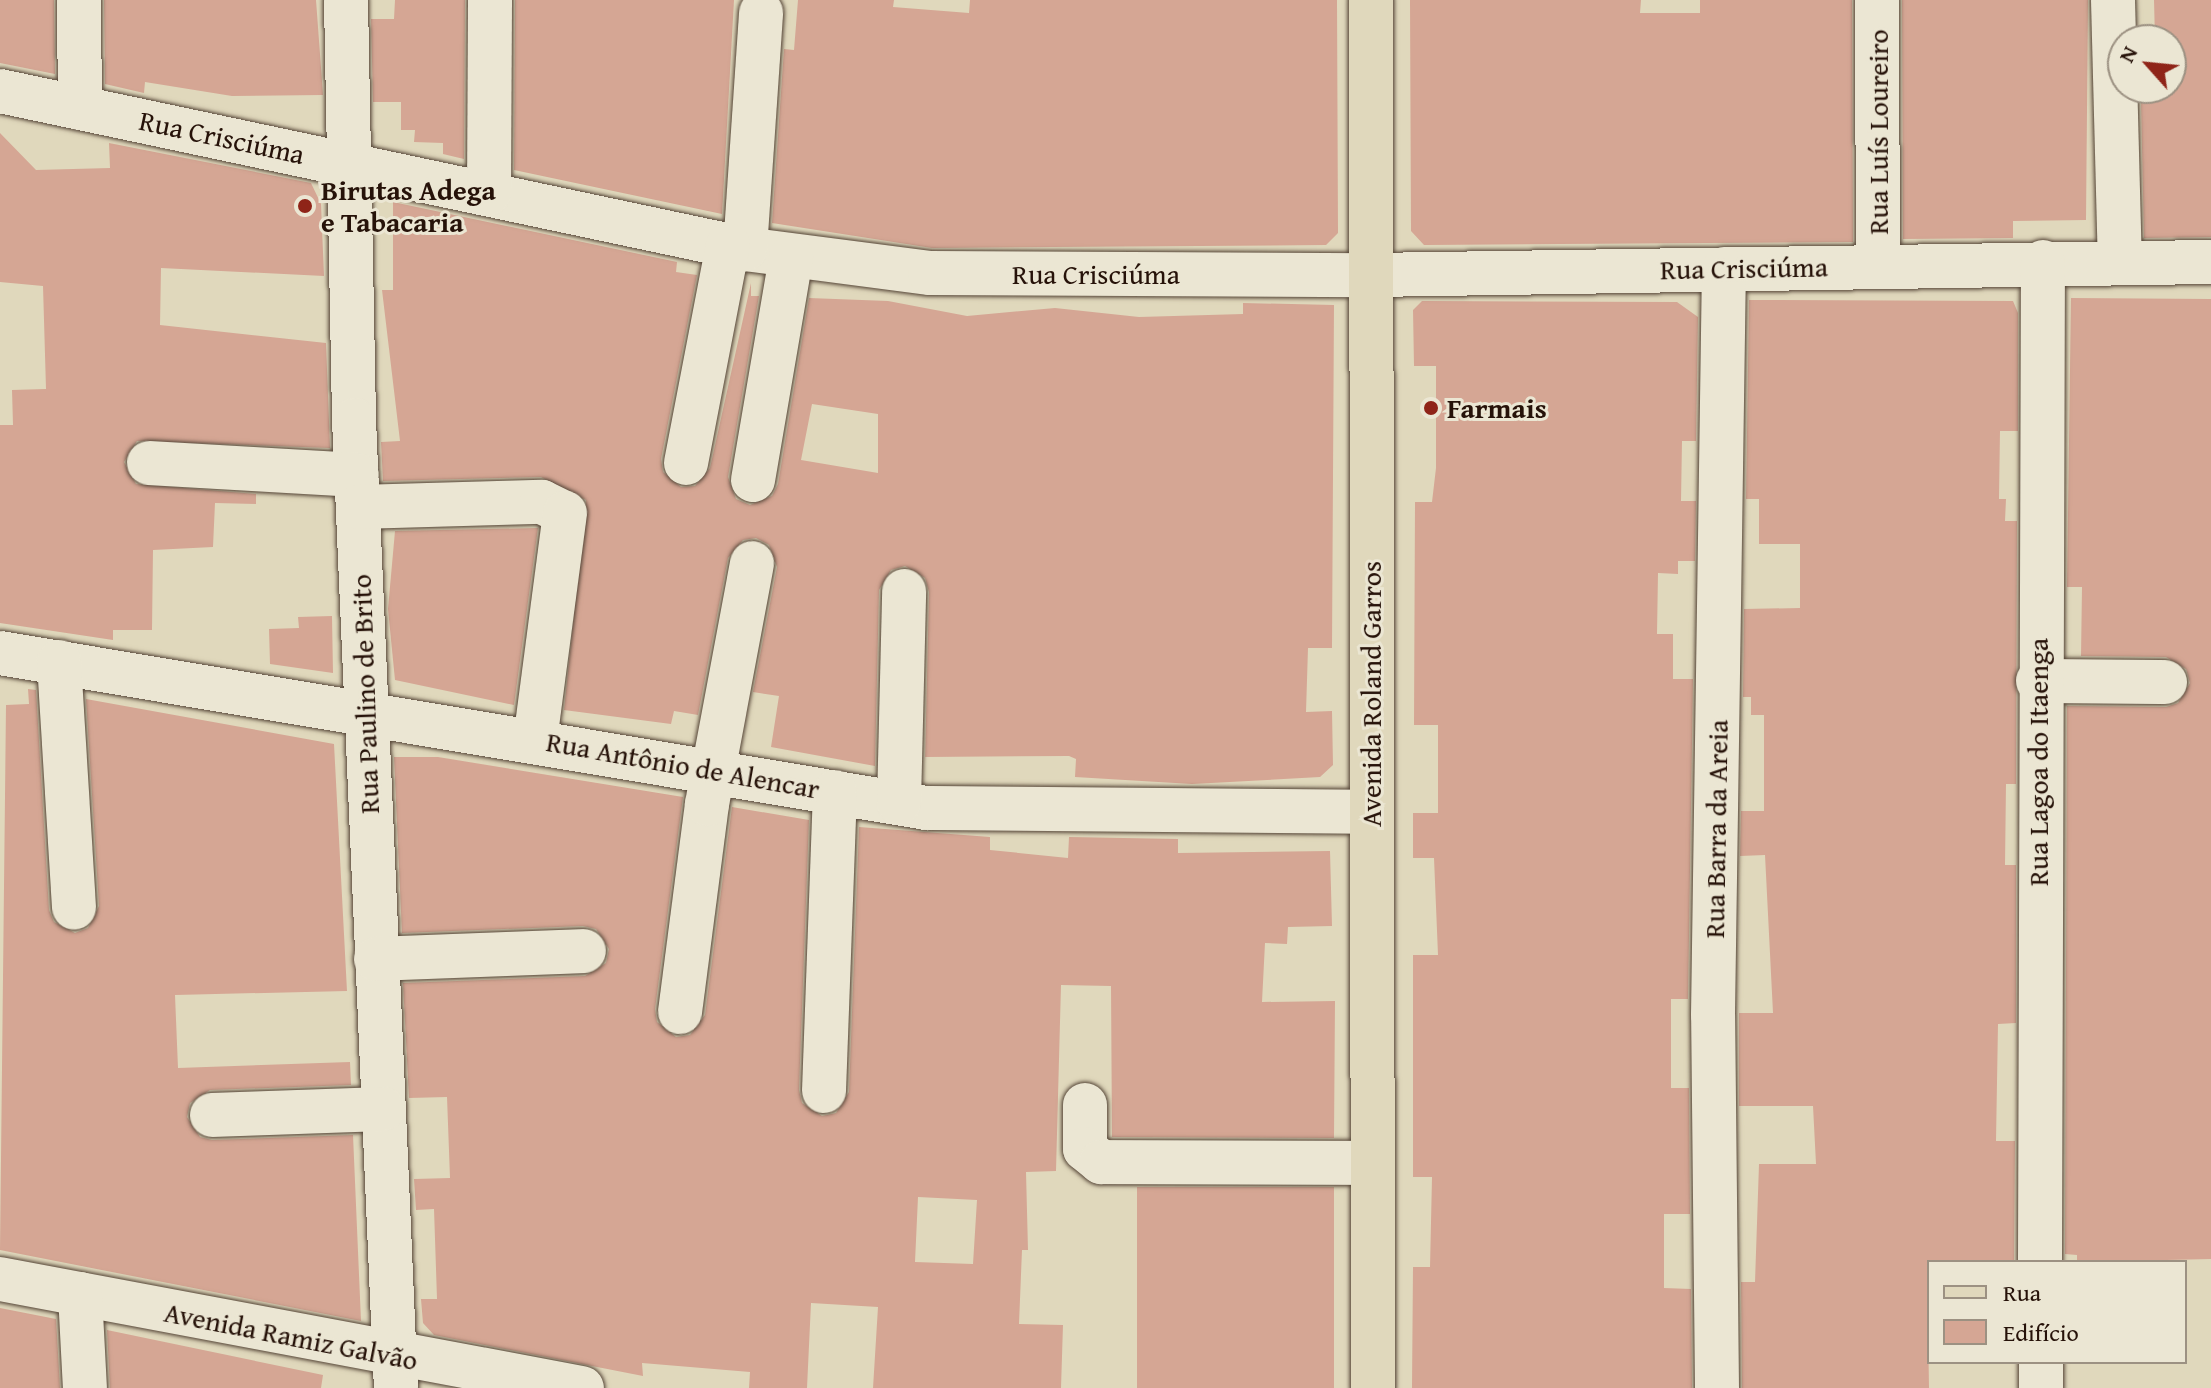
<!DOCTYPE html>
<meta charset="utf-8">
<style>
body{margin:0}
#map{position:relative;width:2211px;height:1388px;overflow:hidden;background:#e0d8bc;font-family:"Gentium Book Plus",serif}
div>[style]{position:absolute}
.building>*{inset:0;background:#d5a694;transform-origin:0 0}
.roads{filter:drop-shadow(0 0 2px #544436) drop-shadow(0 0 2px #544436)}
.minor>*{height:44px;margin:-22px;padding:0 22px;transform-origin:22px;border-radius:22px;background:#ebe6d3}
.major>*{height:44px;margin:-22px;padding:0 22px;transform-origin:22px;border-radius:22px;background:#e0d8bc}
.dots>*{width:22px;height:22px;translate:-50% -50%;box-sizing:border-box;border:4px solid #ebe6d3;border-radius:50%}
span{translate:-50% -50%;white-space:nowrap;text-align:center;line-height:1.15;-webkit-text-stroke:6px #ebe6d3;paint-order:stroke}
.street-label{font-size:28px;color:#261209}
.poi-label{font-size:28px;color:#261209;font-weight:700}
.left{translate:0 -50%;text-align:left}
.legend{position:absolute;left:1927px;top:1260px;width:260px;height:104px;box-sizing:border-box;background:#ebe6d3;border:2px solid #9c9182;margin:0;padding:10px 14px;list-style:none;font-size:24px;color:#261209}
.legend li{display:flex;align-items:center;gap:16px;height:40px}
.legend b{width:40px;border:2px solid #9c9182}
.north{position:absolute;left:2107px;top:24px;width:80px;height:80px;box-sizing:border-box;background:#ebe6d3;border:2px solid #9c9182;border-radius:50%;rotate:297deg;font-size:22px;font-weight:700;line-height:32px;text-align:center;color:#261209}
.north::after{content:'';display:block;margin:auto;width:28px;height:36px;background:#8f2418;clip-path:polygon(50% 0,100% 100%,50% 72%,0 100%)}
</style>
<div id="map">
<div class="building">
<i style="clip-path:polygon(0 0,54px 0,55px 74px,0 63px)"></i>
<i style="clip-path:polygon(104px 0,316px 0,323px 95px,232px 96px,145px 82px,144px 93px,105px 84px)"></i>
<i style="clip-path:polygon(395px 0,465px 0,464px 159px,443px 154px,443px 143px,414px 142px,415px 130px,401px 130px,401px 102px,373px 102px,371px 19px,394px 19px)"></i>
<i style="clip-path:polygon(515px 0,734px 0,722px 214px,514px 170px)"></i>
<i style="clip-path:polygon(798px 0,894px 0,893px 7px,969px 13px,970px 0,1337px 0,1338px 233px,1326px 245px,932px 248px,772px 223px,784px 49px,794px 50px)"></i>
<i style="clip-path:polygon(1410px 0,1641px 0,1640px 13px,1700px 13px,1700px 0,1852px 0,1853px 242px,1424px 245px,1411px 231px)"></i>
<i style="clip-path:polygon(1902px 0,2088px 0,2086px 220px,2013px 221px,2013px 238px,1903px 239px)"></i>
<i style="clip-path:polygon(2154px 0,2211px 0,2211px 237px,2144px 238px,2141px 101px,2162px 101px,2162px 88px,2171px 88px,2171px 40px,2155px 40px)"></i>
<i style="clip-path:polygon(0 133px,36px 170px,110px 168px,109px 143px,311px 183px,321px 204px,324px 276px,161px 268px,160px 325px,326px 343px,330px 448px,137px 441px,124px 462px,136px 484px,256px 494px,256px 504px,215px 503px,213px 547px,153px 550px,152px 630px,113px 630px,113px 640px,0 623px,0 425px,13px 425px,12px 390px,46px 389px,43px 286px,0 282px)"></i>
<i style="clip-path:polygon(evenodd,393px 202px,677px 262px,676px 272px,697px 275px,661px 459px,663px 472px,681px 487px,695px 486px,710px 468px,751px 283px,751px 296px,759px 296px,728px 477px,736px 499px,750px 505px,772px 496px,778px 484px,809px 298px,888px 301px,967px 316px,1055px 308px,1139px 317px,1243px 314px,1243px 303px,1334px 305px,1332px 648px,1308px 648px,1306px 712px,1332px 711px,1333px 765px,1320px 777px,1192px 784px,1075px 777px,1076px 759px,1069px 756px,925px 757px,925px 763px,929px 592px,925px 578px,905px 566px,891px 570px,879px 590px,875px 766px,771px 747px,779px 696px,753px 692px,777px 567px,769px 545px,756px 538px,743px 540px,728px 558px,698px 715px,674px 711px,671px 724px,564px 710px,586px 500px,541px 477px,383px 481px,381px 442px,400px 441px,382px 290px,393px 290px,393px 202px,812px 404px,878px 414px,878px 473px,801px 460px,812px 404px)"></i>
<i style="clip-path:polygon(2071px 298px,2211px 299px,2211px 1259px,2077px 1262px,2077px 1255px,2065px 1254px,2067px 706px,2166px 707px,2178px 703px,2190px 683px,2186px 669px,2166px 657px,2081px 656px,2082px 587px,2067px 587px)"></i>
<i style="clip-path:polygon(1749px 300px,2013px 301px,2018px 313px,2018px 431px,2000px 431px,1999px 499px,2006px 499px,2005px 521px,2017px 521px,2016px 784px,2006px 784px,2005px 865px,2016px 865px,2016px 1023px,1998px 1024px,1996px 1141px,2015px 1141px,2014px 1261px,1927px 1262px,1929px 1388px,1742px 1388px,1741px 1282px,1755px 1282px,1759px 1164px,1816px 1164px,1813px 1106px,1739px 1106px,1739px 1013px,1773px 1013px,1765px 855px,1740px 856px,1741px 811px,1764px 811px,1764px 715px,1751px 715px,1751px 697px,1743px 697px,1744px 609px,1800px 608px,1800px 544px,1759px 544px,1759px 499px,1746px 499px)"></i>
<i style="clip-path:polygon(1422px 301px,1677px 302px,1698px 317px,1696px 441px,1682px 441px,1681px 501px,1696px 501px,1695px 561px,1678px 561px,1678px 574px,1658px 573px,1657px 634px,1673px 634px,1673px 679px,1693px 679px,1688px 999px,1671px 999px,1671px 1088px,1689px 1088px,1690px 1214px,1664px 1214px,1664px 1288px,1691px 1289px,1692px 1388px,1412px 1388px,1413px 1267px,1430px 1267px,1432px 1177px,1413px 1177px,1413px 955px,1438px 955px,1434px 858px,1413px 858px,1413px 813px,1438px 813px,1438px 725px,1414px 725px,1415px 502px,1432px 502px,1436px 468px,1436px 366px,1414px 366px,1413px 310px)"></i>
<i style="clip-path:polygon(538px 528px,514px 705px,395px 680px,388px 609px,395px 531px)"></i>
<i style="clip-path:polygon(332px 616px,333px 673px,270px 664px,269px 629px,299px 628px,298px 617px)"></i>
<i style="clip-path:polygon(28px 689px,36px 690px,49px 910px,54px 922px,75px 933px,88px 928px,99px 906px,86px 699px,334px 744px,347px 991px,175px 995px,178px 1068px,350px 1062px,351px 1085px,210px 1090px,190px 1103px,187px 1117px,200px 1137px,212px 1140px,353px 1135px,361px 1321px,0 1250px,6px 705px,29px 704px)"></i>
<i style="clip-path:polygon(evenodd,394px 757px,438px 757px,683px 797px,655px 1009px,657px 1022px,676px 1037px,690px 1035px,705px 1015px,732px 807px,809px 820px,799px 1090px,802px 1103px,822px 1116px,836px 1113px,849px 1092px,859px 827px,990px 837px,990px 850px,1068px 858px,1069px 837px,1178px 839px,1178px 853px,1330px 851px,1332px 926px,1288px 927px,1287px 944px,1265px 943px,1262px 1002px,1335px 1001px,1334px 1138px,1112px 1137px,1111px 986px,1061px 985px,1056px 1171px,1026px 1172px,1028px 1250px,1022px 1250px,1019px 1324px,1063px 1325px,1061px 1388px,873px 1388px,878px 1307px,811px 1303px,807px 1388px,749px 1388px,750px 1372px,642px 1363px,643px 1376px,434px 1335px,423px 1323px,421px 1299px,437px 1299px,434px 1209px,416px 1210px,414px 1179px,450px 1178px,447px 1097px,409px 1098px,403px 983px,585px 976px,606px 963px,609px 949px,596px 929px,583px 926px,402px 933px,394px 757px,918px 1197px,977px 1200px,973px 1264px,915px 1262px,918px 1197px)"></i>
<i style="left:1137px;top:1187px;width:197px;height:201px"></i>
<i style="clip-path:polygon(0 1308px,56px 1319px,60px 1388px,0 1388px)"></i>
<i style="clip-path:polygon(107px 1330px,323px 1375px,321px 1388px,110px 1388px)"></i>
</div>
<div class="roads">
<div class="minor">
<i style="left:79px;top:0;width:108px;rotate:89.5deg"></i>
<i style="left:346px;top:0;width:420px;rotate:88.9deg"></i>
<i style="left:354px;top:420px;width:969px;rotate:87.52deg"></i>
<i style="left:1877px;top:0;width:265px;rotate:89.8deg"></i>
<i style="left:2113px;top:0;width:263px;rotate:88.5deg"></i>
<i style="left:0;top:91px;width:762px;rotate:11.97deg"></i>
<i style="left:745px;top:249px;width:187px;rotate:7.4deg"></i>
<i style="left:930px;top:273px;width:441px;rotate:0.3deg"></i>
<i style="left:1371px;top:275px;width:840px;rotate:-0.89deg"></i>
<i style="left:489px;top:193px;width:193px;rotate:-89.7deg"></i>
<i style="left:745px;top:249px;width:237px;rotate:-86.1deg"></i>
<i style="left:149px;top:463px;width:208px;rotate:3.3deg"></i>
<i style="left:686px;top:463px;width:222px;rotate:-79.1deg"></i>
<i style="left:753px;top:480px;width:226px;rotate:-80.3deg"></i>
<i style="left:358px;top:507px;width:184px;rotate:-1.6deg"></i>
<i style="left:542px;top:502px;width:25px;rotate:26deg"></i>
<i style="left:565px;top:513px;width:229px;rotate:97.5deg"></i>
<i style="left:0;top:653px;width:939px;rotate:9.5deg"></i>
<i style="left:926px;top:808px;width:445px;rotate:0.5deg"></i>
<i style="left:59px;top:662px;width:246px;rotate:86.5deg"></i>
<i style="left:2038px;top:681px;width:127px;rotate:0.5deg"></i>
<i style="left:899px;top:803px;width:212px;rotate:-88.6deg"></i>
<i style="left:376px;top:959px;width:208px;rotate:-2.2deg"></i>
<i style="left:680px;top:1012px;width:210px;rotate:-82.6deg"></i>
<i style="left:707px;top:804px;width:245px;rotate:-79.4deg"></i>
<i style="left:824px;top:1091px;width:299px;rotate:-87.9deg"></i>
<i style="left:1085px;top:1105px;width:44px;rotate:90deg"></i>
<i style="left:1085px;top:1149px;width:21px;rotate:39deg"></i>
<i style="left:1101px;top:1162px;width:270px;rotate:0.2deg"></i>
<i style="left:212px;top:1115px;width:171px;rotate:-2deg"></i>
<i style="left:2040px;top:1262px;width:1000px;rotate:-89.83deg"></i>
<i style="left:0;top:1279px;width:592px;rotate:10.61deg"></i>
<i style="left:80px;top:1294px;width:94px;rotate:87deg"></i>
<i style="left:2041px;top:1362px;width:26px;rotate:90deg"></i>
<i style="left:1717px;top:1388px;width:373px;rotate:-90.6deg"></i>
<i style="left:1713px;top:1015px;width:746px;rotate:-89.16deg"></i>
</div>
<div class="major">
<i style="left:1371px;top:0;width:1388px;rotate:89.92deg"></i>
</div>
</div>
<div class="dots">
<i style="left:305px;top:206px;background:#8f2418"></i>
<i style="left:1431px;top:408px;background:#8f2418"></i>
</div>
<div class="street-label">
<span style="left:1878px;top:132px;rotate:-90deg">Rua Luís Loureiro</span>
<span style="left:222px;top:137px;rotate:12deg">Rua Crisciúma</span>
<span style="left:1744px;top:268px;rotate:-1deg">Rua Crisciúma</span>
<span style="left:1096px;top:274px">Rua Crisciúma</span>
<span style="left:365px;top:694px;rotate:-92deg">Rua Paulino de Brito</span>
<span style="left:1371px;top:694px;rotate:-90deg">Avenida Roland Garros</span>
<span style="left:2038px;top:762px;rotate:-90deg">Rua Lagoa do Itaenga</span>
<span style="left:683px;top:765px;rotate:10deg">Rua Antônio de Alencar</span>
<span style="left:1716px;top:829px;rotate:-89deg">Rua Barra da Areia</span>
<span style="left:291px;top:1336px;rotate:11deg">Avenida Ramiz Galvão</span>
</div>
<div class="poi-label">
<span class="left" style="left:321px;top:206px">Birutas Adega<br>e Tabacaria</span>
<span class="left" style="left:1447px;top:408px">Farmais</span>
</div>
<ul class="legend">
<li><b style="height:10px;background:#e0d8bc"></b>Rua</li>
<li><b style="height:22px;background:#d5a694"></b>Edifício</li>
</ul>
<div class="north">N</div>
</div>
